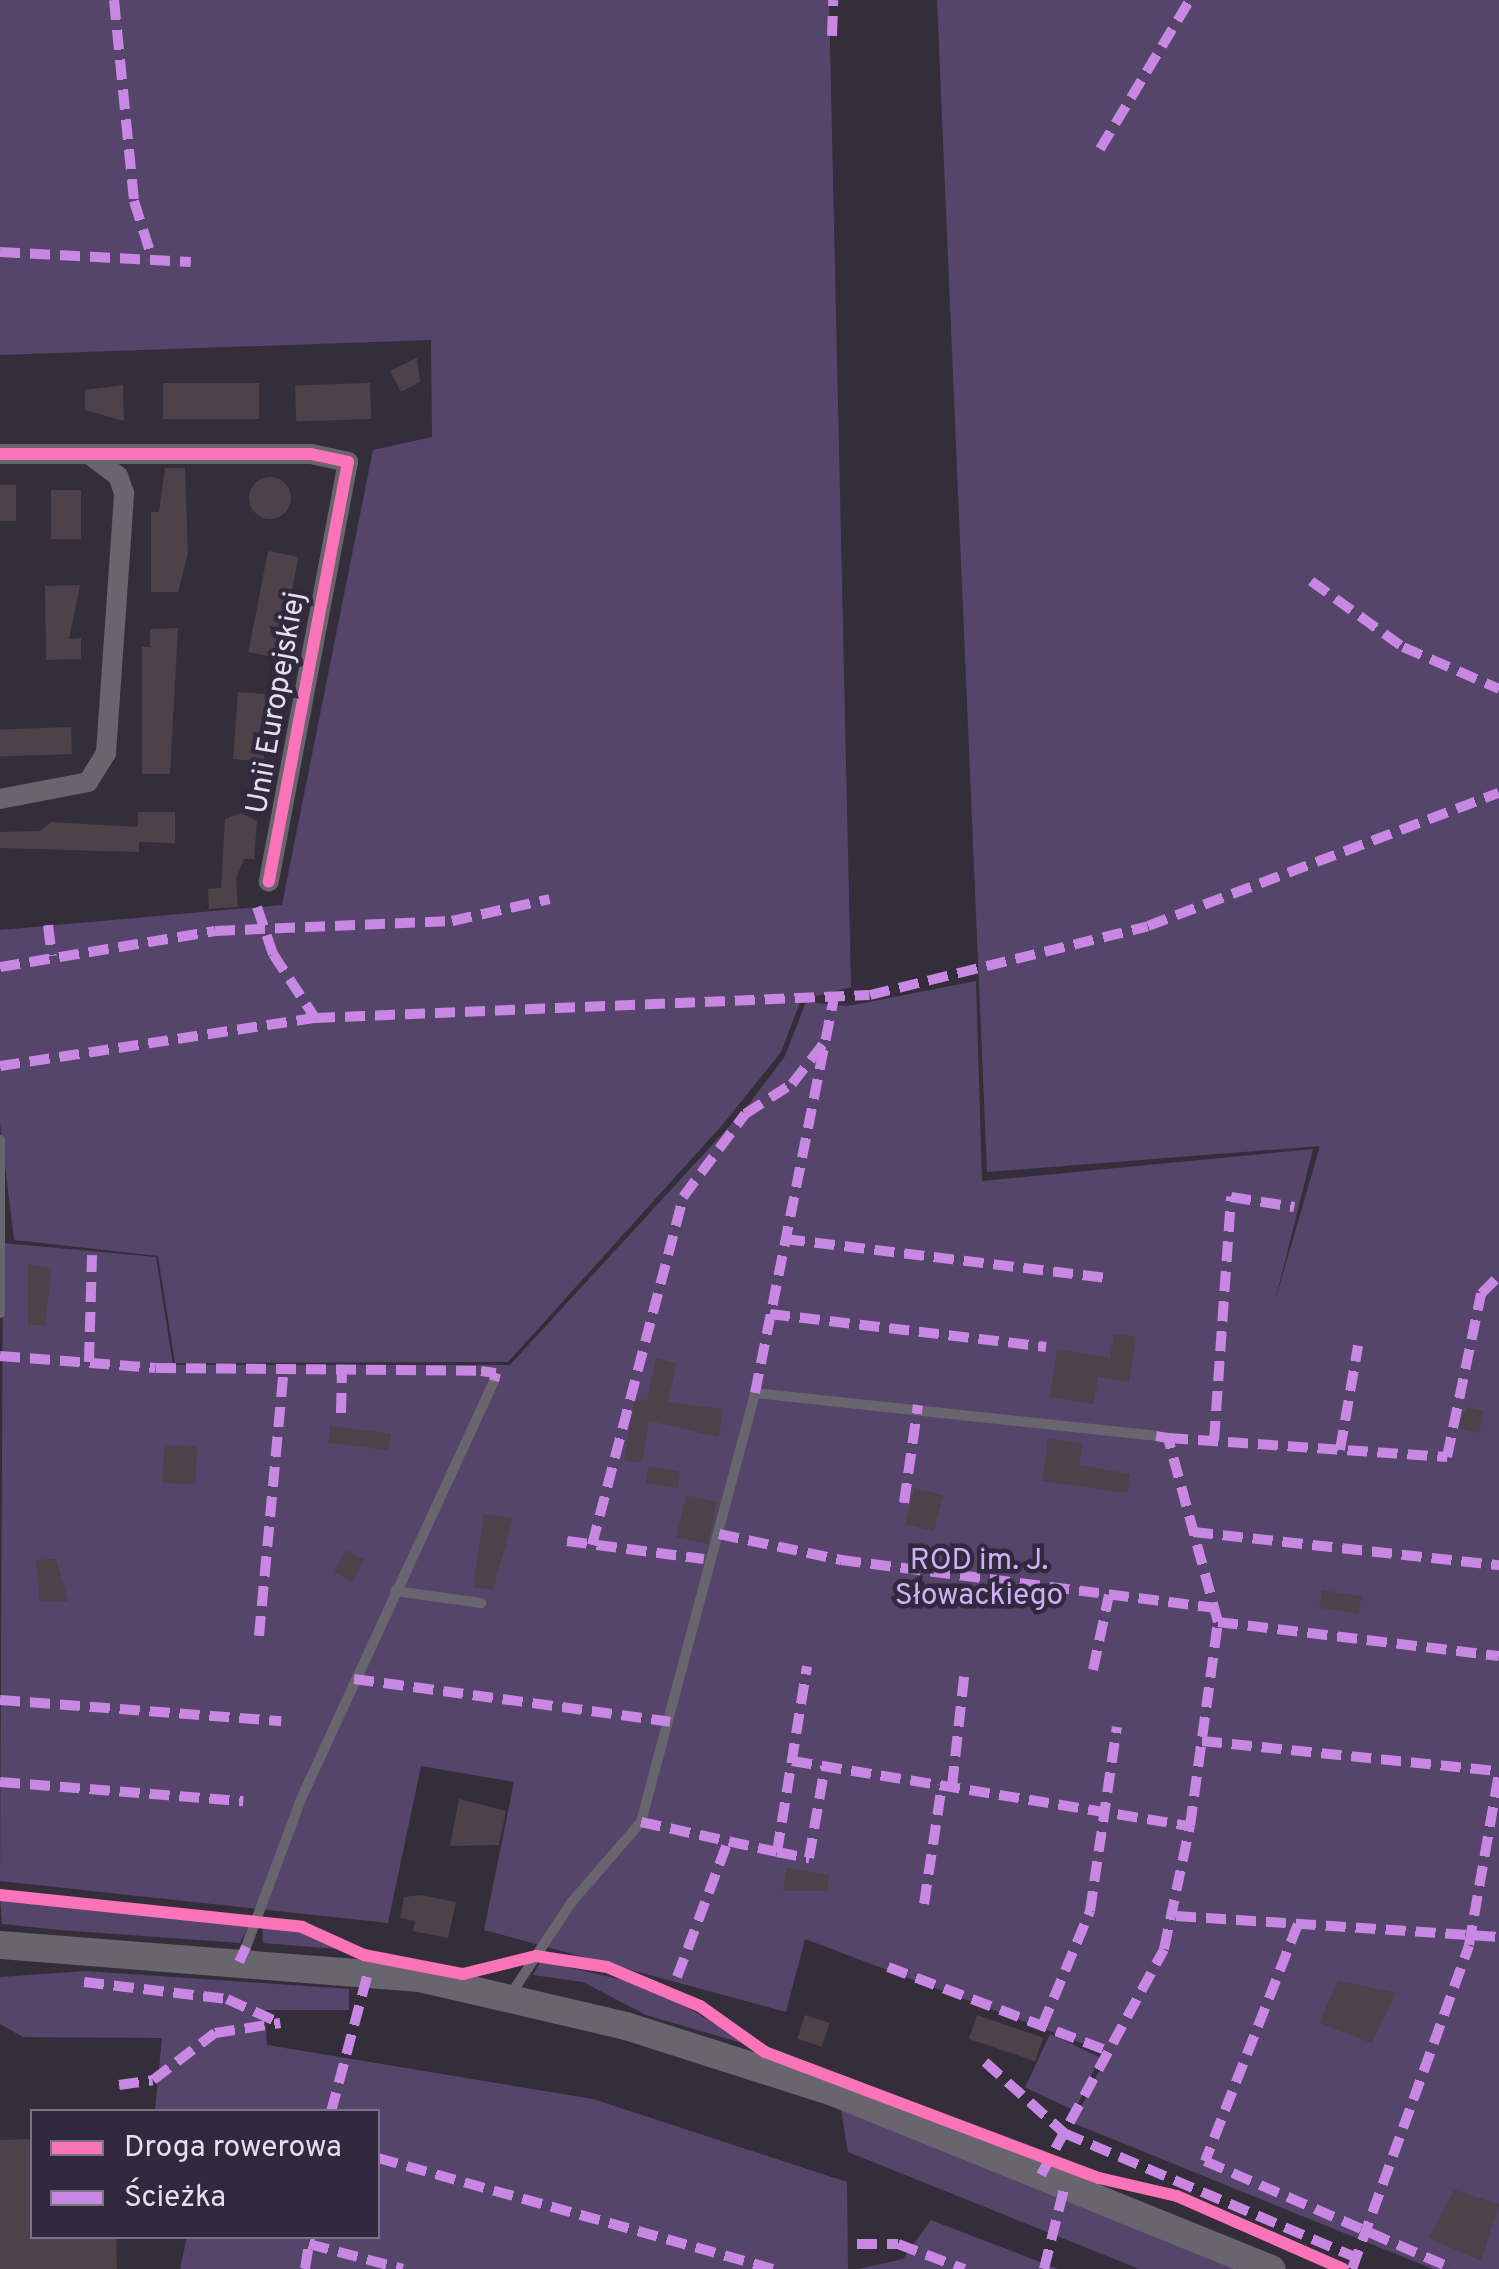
<!DOCTYPE html>
<meta charset="utf-8">
<style>
body{margin:0}
#map{position:relative;width:1499px;height:2269px;overflow:hidden;background:#332e3a;font-family:Overpass,sans-serif}
div>[style]{position:absolute}
.green>*{inset:0;background:#56456a;transform-origin:0 0}
.building>*{inset:0;background:#4d424a;transform-origin:0 0}
.round{border-radius:50%}
.service>*{height:10px;margin:-5px;padding:0 5px;transform-origin:5px;border-radius:5px;background:#69656f}
.minor>*{height:20px;margin:-10px;padding:0 10px;transform-origin:10px;border-radius:10px;background:#69656f}
.secondary>*{height:28px;margin:-14px;padding:0 14px;transform-origin:14px;border-radius:14px;background:#69656f}
.quiet>*{height:10px;margin-top:-5px;transform-origin:0;background:repeating-linear-gradient(90deg,#c787e3 0 20px,transparent 0 30px)}
.cycleway>*{height:12px;margin:-6px;padding:0 6px;transform-origin:6px;border-radius:6px;background:#fb73b8}
span{translate:-50% -50%;white-space:nowrap;text-align:center;line-height:1.15;-webkit-text-stroke:9px #32293f;paint-order:stroke}
.street-label{font-size:30px;color:#e5e0ee}
.park-label{font-size:30px;color:#ceb0f5}
.legend{position:absolute;left:30px;top:2109px;width:350px;height:130px;box-sizing:border-box;background:#32293f;border:2px solid #7a7285;margin:0;padding:12px 18px;list-style:none;font-size:30px;color:#e5e0ee}
.legend li{display:flex;align-items:center;gap:20px;height:50px}
.legend b{width:50px;border:2px solid #7a7285}
</style>
<div id="map">
<div class="green">
<i style="clip-path:polygon(0 0,829px 0,851px 987px,801px 1000px,781px 1052px,724px 1123px,508px 1362px,175px 1363px,158px 1256px,14px 1240px,0 1123px,0 930px,282px 905px,373px 450px,432px 437px,431px 340px,0 355px)"></i>
<i style="clip-path:polygon(937px 0,1499px 0,1499px 2269px,1433px 2269px,1073px 2123px,1108px 2053px,805px 1939px,786px 2012px,484px 1930px,514px 1782px,421px 1766px,388px 1923px,0 1881px,3px 1243px,156px 1257px,173px 1365px,510px 1365px,746px 1108px,785px 1056px,806px 1002px,848px 1006px,976px 981px,982px 1181px,1313px 1149px,1275px 1301px,1320px 1146px,987px 1172px)"></i>
<i style="clip-path:polygon(0 1898px,250px 1923px,240px 1943px,59px 1930px,2px 1924px)"></i>
<i style="clip-path:polygon(262px 1924px,297px 1928px,349px 1950px,263px 1943px)"></i>
<i style="clip-path:polygon(541px 1961px,653px 1987px,752px 2046px,646px 2015px,583px 1982px,533px 1975px)"></i>
<i style="clip-path:polygon(86px 1971px,349px 1989px,349px 2010px,265px 2010px,267px 2045px,593px 2099px,847px 2182px,848px 2269px,180px 2269px,187px 2237px,378px 2236px,378px 2112px,155px 2111px,162px 2038px,23px 2037px,0 2024px,0 1977px)"></i>
<i style="left:1050px;top:2034px;width:55px;height:59px;rotate:25deg"></i>
<i style="clip-path:polygon(841px 2109px,1245px 2269px,1139px 2269px,848px 2152px)"></i>
<i style="clip-path:polygon(931px 2220px,1058px 2269px,858px 2269px,903px 2259px)"></i>
</div>
<div class="building">
<i style="clip-path:polygon(417px 358px,420px 382px,401px 392px,390px 371px)"></i>
<i style="left:163px;top:383px;width:96px;height:36px"></i>
<i style="left:370px;top:383px;width:36px;height:75px;rotate:88deg"></i>
<i style="clip-path:polygon(123px 385px,124px 421px,85px 410px,85px 390px)"></i>
<i style="clip-path:polygon(165px 468px,185px 468px,188px 553px,178px 592px,151px 592px,151px 512px,159px 512px)"></i>
<i class="round" style="left:249px;top:477px;width:42px;height:42px"></i>
<i style="left:0;top:485px;width:16px;height:36px"></i>
<i style="left:51px;top:490px;width:30px;height:49px"></i>
<i style="left:268px;top:551px;width:31px;height:103px;rotate:11deg"></i>
<i style="clip-path:polygon(80px 585px,69px 639px,81px 638px,81px 659px,46px 660px,45px 586px)"></i>
<i style="clip-path:polygon(178px 628px,170px 774px,142px 774px,142px 647px,150px 647px,150px 629px)"></i>
<i style="clip-path:polygon(238px 692px,265px 694px,264px 762px,233px 759px)"></i>
<i style="left:71px;top:727px;width:27px;height:72px;rotate:88deg"></i>
<i style="clip-path:polygon(138px 812px,175px 812px,175px 843px,139px 842px,139px 852px,0 848px,0 832px,40px 831px,51px 822px,138px 827px)"></i>
<i style="clip-path:polygon(241px 813px,257px 821px,254px 859px,244px 859px,236px 879px,238px 907px,209px 909px,208px 889px,221px 888px,225px 819px)"></i>
<i style="clip-path:polygon(28px 1264px,52px 1269px,45px 1325px,28px 1325px)"></i>
<i style="clip-path:polygon(1114px 1334px,1136px 1337px,1129px 1382px,1098px 1377px,1094px 1404px,1050px 1397px,1057px 1349px,1110px 1358px)"></i>
<i style="clip-path:polygon(656px 1358px,677px 1363px,668px 1402px,723px 1409px,719px 1437px,649px 1421px,642px 1463px,624px 1460px,634px 1400px,647px 1400px)"></i>
<i style="clip-path:polygon(1467px 1407px,1484px 1411px,1479px 1433px,1456px 1428px)"></i>
<i style="left:330px;top:1426px;width:61px;height:17px;rotate:7deg"></i>
<i style="clip-path:polygon(1048px 1439px,1082px 1443px,1079px 1465px,1130px 1474px,1127px 1493px,1042px 1481px)"></i>
<i style="left:164px;top:1445px;width:33px;height:38px;rotate:2deg"></i>
<i style="left:649px;top:1466px;width:32px;height:17px;rotate:11deg"></i>
<i style="left:914px;top:1488px;width:30px;height:37px;rotate:14deg"></i>
<i style="left:686px;top:1495px;width:32px;height:43px;rotate:13deg"></i>
<i style="clip-path:polygon(484px 1514px,513px 1518px,493px 1590px,473px 1587px)"></i>
<i style="left:346px;top:1550px;width:21px;height:25px;rotate:28deg"></i>
<i style="clip-path:polygon(56px 1559px,68px 1601px,40px 1602px,36px 1560px)"></i>
<i style="left:1322px;top:1590px;width:40px;height:18px;rotate:9deg"></i>
<i style="clip-path:polygon(459px 1799px,506px 1811px,499px 1845px,450px 1846px)"></i>
<i style="clip-path:polygon(786px 1868px,829px 1875px,827px 1891px,783px 1891px)"></i>
<i style="clip-path:polygon(420px 1895px,456px 1902px,448px 1938px,413px 1931px,415px 1921px,400px 1918px,404px 1897px)"></i>
<i style="clip-path:polygon(1338px 1980px,1396px 1993px,1372px 2043px,1319px 2023px)"></i>
<i style="left:805px;top:2015px;width:26px;height:25px;rotate:18deg"></i>
<i style="left:977px;top:2015px;width:70px;height:25px;rotate:19deg"></i>
<i style="clip-path:polygon(32px 2139px,32px 2236px,116px 2236px,117px 2269px,0 2269px,0 2140px)"></i>
<i style="clip-path:polygon(1454px 2190px,1499px 2204px,1481px 2261px,1429px 2238px)"></i>
</div>
<div class="service">
<i style="left:0;top:1140px;width:173px;rotate:90deg"></i>
<i style="left:395px;top:1591px;width:87px;rotate:7.9deg"></i>
<i style="left:246px;top:1947px;width:158px;rotate:-69.6deg"></i>
<i style="left:301px;top:1799px;width:460px;rotate:-65.2deg"></i>
<i style="left:509px;top:1997px;width:113px;rotate:-56.6deg"></i>
<i style="left:571px;top:1903px;width:107px;rotate:-49.2deg"></i>
<i style="left:641px;top:1822px;width:444px;rotate:-75.1deg"></i>
<i style="left:755px;top:1393px;width:403px;rotate:6.1deg"></i>
</div>
<div class="minor">
<i style="left:0;top:454px;width:311px"></i>
<i style="left:311px;top:454px;width:38px;rotate:12deg"></i>
<i style="left:348px;top:462px;width:427px;rotate:100.7deg"></i>
<i style="left:0;top:799px;width:90px;rotate:-10.9deg"></i>
<i style="left:88px;top:782px;width:34px;rotate:-58deg"></i>
<i style="left:106px;top:753px;width:261px;rotate:-86deg"></i>
<i style="left:124px;top:493px;width:18px;rotate:-109deg"></i>
<i style="left:118px;top:476px;width:35px;rotate:-143deg"></i>
</div>
<div class="secondary">
<i style="left:0;top:1945px;width:421px;rotate:4.5deg"></i>
<i style="left:420px;top:1978px;width:212px;rotate:13.1deg"></i>
<i style="left:626px;top:2026px;width:217px;rotate:17.7deg"></i>
<i style="left:833px;top:2092px;width:473px;rotate:22deg"></i>
</div>
<div class="quiet">
<i style="left:114px;top:0;width:202px;rotate:84.3deg"></i>
<i style="left:134px;top:201px;width:60px;rotate:72.5deg"></i>
<i style="left:832px;top:36px;width:36px;rotate:-88deg"></i>
<i style="left:1100px;top:149px;width:174px;rotate:-58.9deg"></i>
<i style="left:0;top:252px;width:191px;rotate:3deg"></i>
<i style="left:1311px;top:581px;width:113px;rotate:35.7deg"></i>
<i style="left:1403px;top:647px;width:105px;rotate:23.6deg"></i>
<i style="left:257px;top:907px;width:50px;rotate:71.2deg"></i>
<i style="left:273px;top:954px;width:77px;rotate:56.7deg"></i>
<i style="left:48px;top:925px;width:31px;rotate:83deg"></i>
<i style="left:0;top:967px;width:218px;rotate:-9.5deg"></i>
<i style="left:215px;top:931px;width:237px;rotate:-2.4deg"></i>
<i style="left:452px;top:921px;width:100px;rotate:-12.7deg"></i>
<i style="left:0;top:1066px;width:319px;rotate:-8.7deg"></i>
<i style="left:315px;top:1018px;width:555px;rotate:-2.37deg"></i>
<i style="left:870px;top:995px;width:286px;rotate:-13.9deg"></i>
<i style="left:1148px;top:926px;width:375px;rotate:-20.8deg"></i>
<i style="left:785px;top:1239px;width:322px;rotate:6.9deg"></i>
<i style="left:770px;top:1314px;width:278px;rotate:6.8deg"></i>
<i style="left:0;top:1356px;width:156px;rotate:4.4deg"></i>
<i style="left:156px;top:1368px;width:325px;rotate:0.5deg"></i>
<i style="left:481px;top:1371px;width:15px;rotate:8deg"></i>
<i style="left:496px;top:1373px;width:8px;rotate:104deg"></i>
<i style="left:89px;top:1362px;width:107px;rotate:-88.4deg"></i>
<i style="left:755px;top:1393px;width:407px;rotate:-78.7deg"></i>
<i style="left:341px;top:1413px;width:44px;rotate:-88.7deg"></i>
<i style="left:1168px;top:1438px;width:280px;rotate:3.9deg"></i>
<i style="left:1447px;top:1457px;width:167px;rotate:-78.2deg"></i>
<i style="left:1481px;top:1294px;width:25px;rotate:-45deg"></i>
<i style="left:1214px;top:1441px;width:245px;rotate:-86deg"></i>
<i style="left:1231px;top:1197px;width:64px;rotate:9deg"></i>
<i style="left:1340px;top:1450px;width:106px;rotate:-80.2deg"></i>
<i style="left:904px;top:1503px;width:99px;rotate:-81.9deg"></i>
<i style="left:1193px;top:1532px;width:308px;rotate:6.2deg"></i>
<i style="left:719px;top:1534px;width:125px;rotate:12deg"></i>
<i style="left:841px;top:1560px;width:376px;rotate:7.3deg"></i>
<i style="left:567px;top:1541px;width:138px;rotate:7.5deg"></i>
<i style="left:592px;top:1545px;width:360px;rotate:-75.3deg"></i>
<i style="left:683px;top:1197px;width:104px;rotate:-53.2deg"></i>
<i style="left:745px;top:1114px;width:56px;rotate:-32.6deg"></i>
<i style="left:792px;top:1084px;width:52px;rotate:-52deg"></i>
<i style="left:1218px;top:1622px;width:283px;rotate:6.9deg"></i>
<i style="left:259px;top:1636px;width:268px;rotate:-84.7deg"></i>
<i style="left:1093px;top:1670px;width:77px;rotate:-78deg"></i>
<i style="left:354px;top:1679px;width:319px;rotate:7.7deg"></i>
<i style="left:0;top:1700px;width:282px;rotate:4.3deg"></i>
<i style="left:1202px;top:1741px;width:299px;rotate:5.8deg"></i>
<i style="left:792px;top:1761px;width:403px;rotate:9.3deg"></i>
<i style="left:0;top:1782px;width:244px;rotate:4.5deg"></i>
<i style="left:952px;top:1786px;width:110px;rotate:-83.7deg"></i>
<i style="left:641px;top:1822px;width:139px;rotate:12.4deg"></i>
<i style="left:777px;top:1852px;width:188px;rotate:-80.8deg"></i>
<i style="left:777px;top:1852px;width:33px;rotate:11deg"></i>
<i style="left:809px;top:1858px;width:93px;rotate:-80.1deg"></i>
<i style="left:924px;top:1904px;width:120px;rotate:-81.4deg"></i>
<i style="left:1176px;top:1916px;width:324px;rotate:3.7deg"></i>
<i style="left:1298px;top:1924px;width:255px;rotate:111.4deg"></i>
<i style="left:1205px;top:2161px;width:270px;rotate:23.5deg"></i>
<i style="left:239px;top:1962px;width:17px;rotate:-65deg"></i>
<i style="left:888px;top:1967px;width:235px;rotate:20.9deg"></i>
<i style="left:677px;top:1977px;width:145px;rotate:-69.4deg"></i>
<i style="left:84px;top:1982px;width:144px;rotate:6.8deg"></i>
<i style="left:227px;top:1999px;width:58px;rotate:24.4deg"></i>
<i style="left:1042px;top:2026px;width:125px;rotate:-67.3deg"></i>
<i style="left:1090px;top:1911px;width:186px;rotate:-81.7deg"></i>
<i style="left:985px;top:2062px;width:106px;rotate:41.9deg"></i>
<i style="left:1064px;top:2133px;width:319px;rotate:23.1deg"></i>
<i style="left:119px;top:2085px;width:34px;rotate:-8deg"></i>
<i style="left:153px;top:2080px;width:78px;rotate:-37.2deg"></i>
<i style="left:215px;top:2033px;width:66px;rotate:-8.7deg"></i>
<i style="left:331px;top:2112px;width:144px;rotate:-75.1deg"></i>
<i style="left:378px;top:2158px;width:411px;rotate:15.7deg"></i>
<i style="left:1041px;top:2175px;width:257px;rotate:-61.4deg"></i>
<i style="left:1164px;top:1949px;width:126px;rotate:-78.1deg"></i>
<i style="left:1190px;top:1826px;width:206px;rotate:-82.2deg"></i>
<i style="left:1218px;top:1622px;width:191px;rotate:-105.2deg"></i>
<i style="left:1168px;top:1438px;width:12px;rotate:-171deg"></i>
<i style="left:309px;top:2244px;width:97px;rotate:14.9deg"></i>
<i style="left:857px;top:2244px;width:41px"></i>
<i style="left:898px;top:2244px;width:71px;rotate:20.7deg"></i>
<i style="left:305px;top:2269px;width:33px;rotate:-81deg"></i>
<i style="left:1044px;top:2269px;width:87px;rotate:-76deg"></i>
<i style="left:1352px;top:2269px;width:344px;rotate:-70.1deg"></i>
<i style="left:1469px;top:1945px;width:175px;rotate:-80.1deg"></i>
</div>
<div class="cycleway">
<i style="left:0;top:454px;width:311px"></i>
<i style="left:311px;top:454px;width:38px;rotate:12deg"></i>
<i style="left:348px;top:462px;width:427px;rotate:100.7deg"></i>
<i style="left:0;top:1895px;width:304px;rotate:6deg"></i>
<i style="left:302px;top:1927px;width:68px;rotate:24.3deg"></i>
<i style="left:364px;top:1955px;width:101px;rotate:10.9deg"></i>
<i style="left:463px;top:1974px;width:75px;rotate:-13.9deg"></i>
<i style="left:536px;top:1956px;width:72px;rotate:8.8deg"></i>
<i style="left:607px;top:1967px;width:101px;rotate:22.8deg"></i>
<i style="left:700px;top:2006px;width:80px;rotate:35.3deg"></i>
<i style="left:765px;top:2052px;width:357px;rotate:20.7deg"></i>
<i style="left:1099px;top:2178px;width:80px;rotate:13deg"></i>
<i style="left:1177px;top:2196px;width:181px;rotate:23.7deg"></i>
</div>
<div class="street-label">
<span style="left:278px;top:703px;rotate:-80deg">Unii Europejskiej</span>
</div>
<div class="park-label">
<span style="left:979px;top:1579px">ROD im. J.<br>Słowackiego</span>
</div>
<ul class="legend">
<li><b style="height:12px;background:#fb73b8"></b>Droga rowerowa</li>
<li><b style="height:12px;background:#c787e3"></b>Ścieżka</li>
</ul>
</div>
